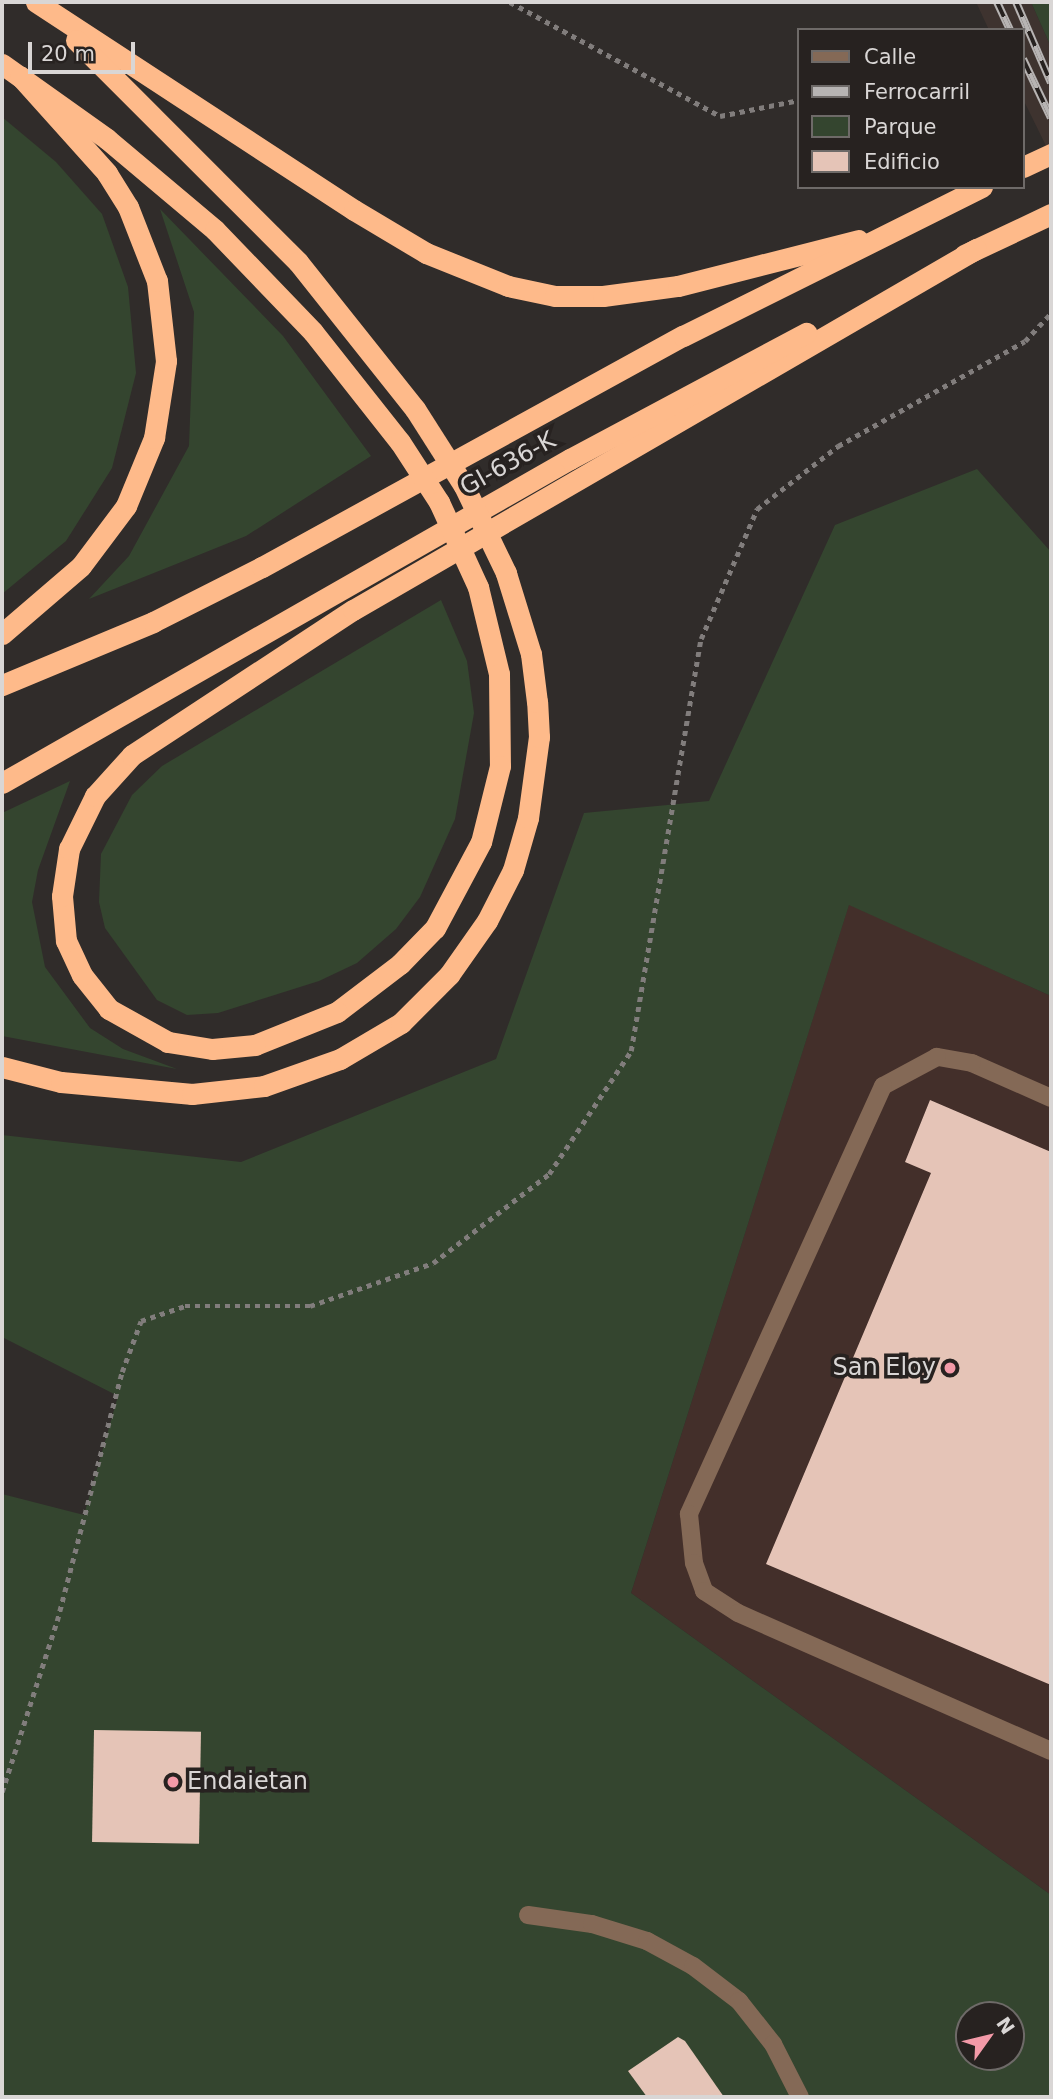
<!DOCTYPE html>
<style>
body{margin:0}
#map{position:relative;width:1053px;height:2099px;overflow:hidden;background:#302c2a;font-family:"DejaVu Sans",sans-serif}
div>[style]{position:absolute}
.built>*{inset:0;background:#3e332f}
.industrial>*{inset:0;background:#432f2a}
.green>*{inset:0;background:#34452f}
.building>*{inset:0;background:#e5c4b7;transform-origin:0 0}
.path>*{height:4.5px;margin-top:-2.25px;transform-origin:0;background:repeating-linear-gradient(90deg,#817d7c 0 5px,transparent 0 10px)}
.minor>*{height:18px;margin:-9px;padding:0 9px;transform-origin:9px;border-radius:9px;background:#846956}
.highway>*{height:21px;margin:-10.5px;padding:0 10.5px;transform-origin:10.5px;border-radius:10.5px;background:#feba8a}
.rail>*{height:8px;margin-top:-4px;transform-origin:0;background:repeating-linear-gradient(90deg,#272220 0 16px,#b7b4b3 0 32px);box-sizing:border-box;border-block:2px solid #b7b4b3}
.highway-bridge>*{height:21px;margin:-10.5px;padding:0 10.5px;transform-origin:10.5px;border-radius:10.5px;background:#feba8a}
.dots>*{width:19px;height:19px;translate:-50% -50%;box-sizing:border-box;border:4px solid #272220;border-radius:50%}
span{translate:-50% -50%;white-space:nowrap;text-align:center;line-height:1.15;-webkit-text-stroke:7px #272220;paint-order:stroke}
.street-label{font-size:24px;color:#d9d6d5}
.poi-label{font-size:24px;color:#d9d6d5}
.right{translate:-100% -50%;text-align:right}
.left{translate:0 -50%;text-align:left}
.frame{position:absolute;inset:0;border:4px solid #d9d6d5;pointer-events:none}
.legend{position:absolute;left:797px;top:28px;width:228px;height:161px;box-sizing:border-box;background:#272220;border:2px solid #6e6a68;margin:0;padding:9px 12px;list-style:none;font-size:21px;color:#d9d6d5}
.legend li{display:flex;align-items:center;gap:14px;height:35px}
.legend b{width:35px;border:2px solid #6e6a68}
.north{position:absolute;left:955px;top:2001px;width:70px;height:70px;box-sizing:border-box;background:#272220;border:2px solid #6e6a68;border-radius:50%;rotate:56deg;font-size:19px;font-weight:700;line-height:28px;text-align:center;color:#d9d6d5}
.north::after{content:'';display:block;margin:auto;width:24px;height:32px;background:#f39aa8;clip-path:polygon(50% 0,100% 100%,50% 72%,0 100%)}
.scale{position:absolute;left:28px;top:42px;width:107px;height:32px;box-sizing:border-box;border:4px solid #d9d6d5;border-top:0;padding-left:9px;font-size:21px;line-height:24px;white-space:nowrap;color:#d9d6d5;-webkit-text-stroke:5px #272220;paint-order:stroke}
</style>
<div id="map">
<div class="built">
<i style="clip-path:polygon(976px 2px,1031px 2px,1051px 47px,1051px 156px,1023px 99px,1023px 30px,989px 30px)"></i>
</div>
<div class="industrial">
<i style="clip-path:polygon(849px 904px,1051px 996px,1051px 1895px,631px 1593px)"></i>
</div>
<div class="green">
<i style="clip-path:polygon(1031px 2px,1051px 2px,1051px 47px)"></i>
<i style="clip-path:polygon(2px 117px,56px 162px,102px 214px,128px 287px,136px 373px,112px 468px,66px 541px,2px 594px)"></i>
<i style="clip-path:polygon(160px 209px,283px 336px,371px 456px,246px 536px,89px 599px,129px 556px,189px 446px,194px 312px)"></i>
<i style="clip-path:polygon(evenodd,977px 469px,1051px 552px,1051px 996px,849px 905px,631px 1593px,1051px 1895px,1051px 2097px,2px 2097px,2px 1494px,84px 1515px,118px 1396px,2px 1337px,2px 1135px,241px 1162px,496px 1059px,584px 813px,709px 801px,835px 525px,977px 469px,969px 2015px,1011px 2015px,1011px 2057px,969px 2057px,969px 2015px)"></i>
<i style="clip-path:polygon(441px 600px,467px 661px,474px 713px,455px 819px,420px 897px,396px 929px,357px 963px,319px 981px,218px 1013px,187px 1015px,157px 1000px,105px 928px,99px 902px,101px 854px,132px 795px,162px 766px)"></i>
<i style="clip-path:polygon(70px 781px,38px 870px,32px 902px,45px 967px,90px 1028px,123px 1049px,177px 1069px,2px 1036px,2px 813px)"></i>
</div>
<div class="building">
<i style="clip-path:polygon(930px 1100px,1051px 1152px,1051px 1685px,766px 1564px,931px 1173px,905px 1162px)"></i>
<i style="left:94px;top:1730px;width:107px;height:112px;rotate:1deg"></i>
<i style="clip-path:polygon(678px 2037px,685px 2041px,724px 2097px,647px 2097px,628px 2071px)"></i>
</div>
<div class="path">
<i style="left:510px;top:2px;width:239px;rotate:28.5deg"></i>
<i style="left:720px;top:116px;width:81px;rotate:-11.4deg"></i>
<i style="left:2px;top:1792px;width:180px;rotate:-72.2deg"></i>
<i style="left:57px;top:1621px;width:257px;rotate:-75.4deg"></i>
<i style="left:122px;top:1372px;width:54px;rotate:-69.6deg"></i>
<i style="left:141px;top:1321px;width:46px;rotate:-18.8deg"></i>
<i style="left:185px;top:1306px;width:125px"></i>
<i style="left:310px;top:1306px;width:130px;rotate:-19.3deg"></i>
<i style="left:433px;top:1263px;width:146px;rotate:-37.5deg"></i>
<i style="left:549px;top:1174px;width:148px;rotate:-56.3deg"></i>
<i style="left:631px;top:1051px;width:418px;rotate:-80.4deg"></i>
<i style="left:701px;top:639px;width:142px;rotate:-66.7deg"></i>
<i style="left:757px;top:509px;width:103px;rotate:-37.9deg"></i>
<i style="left:838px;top:446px;width:214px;rotate:-29.3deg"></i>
<i style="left:1025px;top:341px;width:38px;rotate:-47deg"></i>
</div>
<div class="minor">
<i style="left:1051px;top:1098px;width:86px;rotate:-156.1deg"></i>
<i style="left:972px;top:1063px;width:36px;rotate:-170deg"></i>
<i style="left:937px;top:1057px;width:61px;rotate:151.8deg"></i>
<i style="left:883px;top:1086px;width:470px;rotate:114.4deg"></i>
<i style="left:689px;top:1514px;width:49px;rotate:84.2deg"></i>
<i style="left:694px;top:1563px;width:30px;rotate:70deg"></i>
<i style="left:704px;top:1591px;width:40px;rotate:32.9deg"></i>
<i style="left:738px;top:1613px;width:342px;rotate:23.8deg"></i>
<i style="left:528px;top:1915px;width:65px;rotate:8deg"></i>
<i style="left:592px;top:1924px;width:58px;rotate:17.2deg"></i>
<i style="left:647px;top:1941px;width:52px;rotate:28.5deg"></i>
<i style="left:693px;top:1966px;width:58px;rotate:37.3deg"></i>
<i style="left:739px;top:2001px;width:55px;rotate:51.7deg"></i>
<i style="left:773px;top:2044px;width:59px;rotate:63deg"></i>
</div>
<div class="highway">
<i style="left:36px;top:2px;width:380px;rotate:33.2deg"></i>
<i style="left:354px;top:210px;width:84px;rotate:30.8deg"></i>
<i style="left:426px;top:253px;width:88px;rotate:21.9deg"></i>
<i style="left:508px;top:286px;width:48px;rotate:12deg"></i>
<i style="left:555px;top:296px;width:48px"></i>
<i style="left:603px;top:296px;width:76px;rotate:-7.6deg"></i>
<i style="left:678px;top:286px;width:186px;rotate:-14.3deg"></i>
<i style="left:76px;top:40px;width:314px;rotate:45deg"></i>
<i style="left:298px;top:262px;width:188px;rotate:51.5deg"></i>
<i style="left:2px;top:64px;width:129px;rotate:35.5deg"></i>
<i style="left:107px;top:139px;width:141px;rotate:40.1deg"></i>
<i style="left:215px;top:230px;width:141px;rotate:46.1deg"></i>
<i style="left:313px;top:332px;width:140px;rotate:51.7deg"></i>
<i style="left:964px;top:255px;width:96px;rotate:-25.2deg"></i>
<i style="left:478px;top:587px;width:89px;rotate:76.4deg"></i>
<i style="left:499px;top:674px;width:92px;rotate:89.4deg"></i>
<i style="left:500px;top:766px;width:78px;rotate:104deg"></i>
<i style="left:481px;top:842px;width:98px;rotate:118.1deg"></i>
<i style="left:435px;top:928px;width:50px;rotate:134.2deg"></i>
<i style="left:400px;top:964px;width:79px;rotate:142.7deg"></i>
<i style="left:337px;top:1012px;width:88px;rotate:158.1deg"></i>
<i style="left:255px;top:1045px;width:43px;rotate:174.7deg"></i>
<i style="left:212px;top:1049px;width:45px;rotate:-171deg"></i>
<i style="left:168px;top:1042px;width:68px;rotate:-150.8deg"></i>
<i style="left:109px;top:1009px;width:43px;rotate:-128.5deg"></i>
<i style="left:82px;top:975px;width:38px;rotate:-115deg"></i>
<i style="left:66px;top:941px;width:45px;rotate:-95.1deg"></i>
<i style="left:62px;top:896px;width:48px;rotate:-81.5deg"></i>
<i style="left:69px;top:849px;width:59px;rotate:-63.9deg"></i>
<i style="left:95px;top:796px;width:55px;rotate:-47.9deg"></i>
<i style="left:132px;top:755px;width:264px;rotate:-33.3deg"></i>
<i style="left:353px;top:610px;width:720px;rotate:-30.09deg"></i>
<i style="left:2px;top:634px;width:104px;rotate:-40.7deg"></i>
<i style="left:81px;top:566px;width:75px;rotate:-53.1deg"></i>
<i style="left:126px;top:506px;width:74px;rotate:-67.6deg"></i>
<i style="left:154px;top:438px;width:78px;rotate:-81.1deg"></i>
<i style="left:166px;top:361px;width:81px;rotate:-96.4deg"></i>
<i style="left:157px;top:281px;width:79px;rotate:-111.4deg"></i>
<i style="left:128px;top:207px;width:40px;rotate:-122deg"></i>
<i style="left:107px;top:173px;width:130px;rotate:-131.9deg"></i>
<i style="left:2px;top:685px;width:164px;rotate:-22.6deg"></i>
<i style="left:153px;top:622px;width:122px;rotate:-26.8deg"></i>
<i style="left:262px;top:567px;width:480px;rotate:-28.8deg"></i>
<i style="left:683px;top:336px;width:334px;rotate:-26.5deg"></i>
<i style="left:2px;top:783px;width:654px;rotate:-29.7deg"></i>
<i style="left:570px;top:459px;width:268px;rotate:-28.1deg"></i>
<i style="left:2px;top:1067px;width:61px;rotate:14.3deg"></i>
<i style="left:61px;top:1082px;width:132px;rotate:5.2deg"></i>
<i style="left:192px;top:1094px;width:72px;rotate:-6.3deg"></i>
<i style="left:264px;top:1086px;width:81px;rotate:-19.6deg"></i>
<i style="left:340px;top:1059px;width:71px;rotate:-30.5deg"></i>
<i style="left:401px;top:1023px;width:68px;rotate:-45deg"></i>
<i style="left:449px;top:975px;width:66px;rotate:-54.9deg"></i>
<i style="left:487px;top:921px;width:57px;rotate:-63deg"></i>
<i style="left:513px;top:870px;width:54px;rotate:-73.9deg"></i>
<i style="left:528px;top:818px;width:82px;rotate:-82.3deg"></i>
<i style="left:539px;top:737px;width:35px;rotate:-93deg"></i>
<i style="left:537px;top:702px;width:48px;rotate:-97.1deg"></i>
<i style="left:531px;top:654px;width:85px;rotate:-107.2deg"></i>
</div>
<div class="rail">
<i style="left:997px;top:2px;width:31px;rotate:65deg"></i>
<i style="left:1016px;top:2px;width:88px;rotate:66.6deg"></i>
<i style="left:1023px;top:59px;width:65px;rotate:64.6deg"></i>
</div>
<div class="highway-bridge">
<i style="left:1023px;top:167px;width:31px;rotate:-25deg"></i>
<i style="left:415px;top:409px;width:91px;rotate:57.5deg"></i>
<i style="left:464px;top:486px;width:97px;rotate:64.2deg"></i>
<i style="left:400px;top:442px;width:72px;rotate:57deg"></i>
<i style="left:439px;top:502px;width:94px;rotate:65.4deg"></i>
</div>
<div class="dots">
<i style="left:950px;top:1368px;background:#f39aa8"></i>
<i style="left:173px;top:1782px;background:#f39aa8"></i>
</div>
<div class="street-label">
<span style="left:508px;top:464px;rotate:-29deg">GI-636-K</span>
</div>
<div class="poi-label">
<span class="right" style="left:936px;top:1368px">San Eloy</span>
<span class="left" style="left:187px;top:1782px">Endaietan</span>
</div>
<div class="frame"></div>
<ul class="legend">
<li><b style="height:9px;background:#846956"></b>Calle</li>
<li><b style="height:9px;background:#b7b4b3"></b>Ferrocarril</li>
<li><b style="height:19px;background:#34452f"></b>Parque</li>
<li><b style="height:19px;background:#e5c4b7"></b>Edificio</li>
</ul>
<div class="north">N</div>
<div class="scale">20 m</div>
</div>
